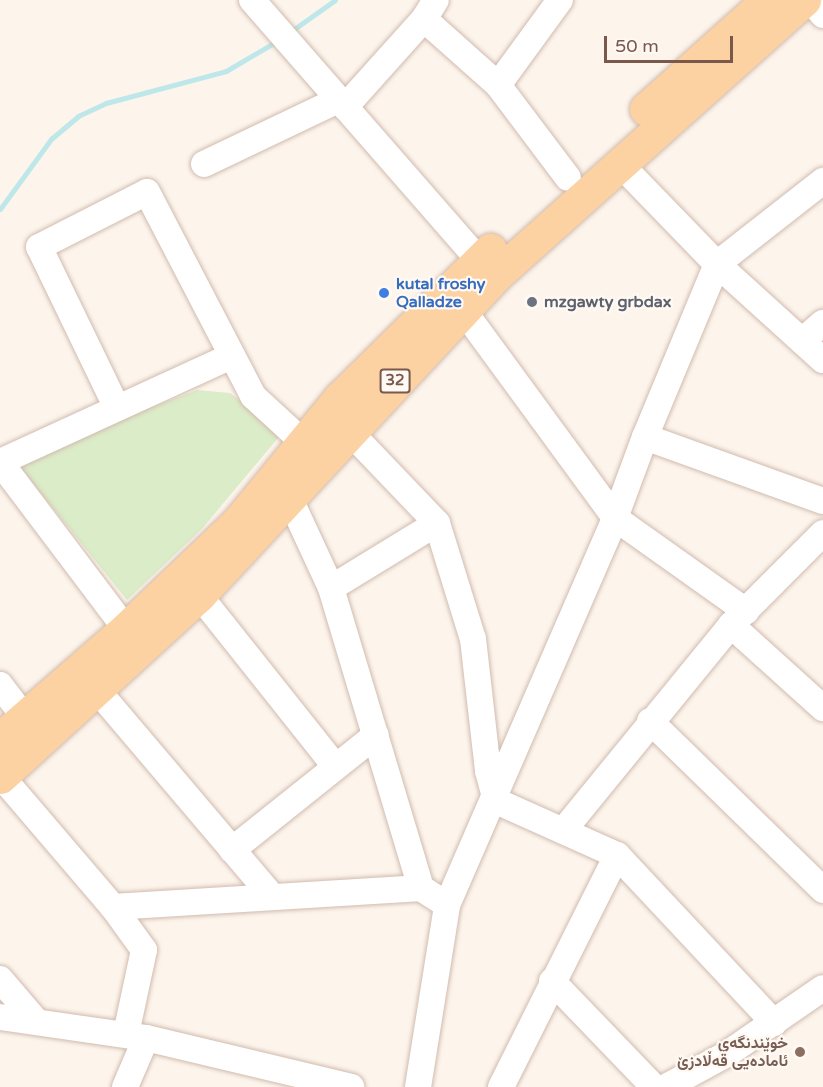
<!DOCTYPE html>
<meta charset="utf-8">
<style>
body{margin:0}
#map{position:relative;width:823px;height:1087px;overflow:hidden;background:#fdf5ec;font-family:"Varela Round",Vazirmatn,sans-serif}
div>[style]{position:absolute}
.green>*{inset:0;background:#dbecc8}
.stream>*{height:5px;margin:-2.5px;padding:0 2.5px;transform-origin:2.5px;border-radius:2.5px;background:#bee7e9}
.roads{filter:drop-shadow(0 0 2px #d1bbaf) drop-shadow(0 0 2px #d1bbaf)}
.minor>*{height:26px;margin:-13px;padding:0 13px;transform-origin:13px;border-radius:13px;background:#fff}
.major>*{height:33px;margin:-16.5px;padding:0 16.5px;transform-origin:16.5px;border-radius:16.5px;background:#fcd2a3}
.dots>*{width:16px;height:16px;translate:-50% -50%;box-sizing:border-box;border:3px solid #fff9f3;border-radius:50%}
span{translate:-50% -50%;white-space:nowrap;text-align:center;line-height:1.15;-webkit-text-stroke:4.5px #fff9f3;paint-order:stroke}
.shield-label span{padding:2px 4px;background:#fff9f3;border:2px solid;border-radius:4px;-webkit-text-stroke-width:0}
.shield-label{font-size:15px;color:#7b584c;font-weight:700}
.shop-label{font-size:16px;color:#366cbe;font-weight:700}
.left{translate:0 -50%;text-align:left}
.worship-label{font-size:16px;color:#5b616d;font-weight:700}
.education-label{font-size:16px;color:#785e54;font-weight:700}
.right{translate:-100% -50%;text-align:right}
.scale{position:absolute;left:604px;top:36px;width:129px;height:27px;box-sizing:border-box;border:3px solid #7b584c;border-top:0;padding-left:8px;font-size:18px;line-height:21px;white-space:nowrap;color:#7b584c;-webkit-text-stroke:4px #fff9f3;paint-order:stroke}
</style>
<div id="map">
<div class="green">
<i style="clip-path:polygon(197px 390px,230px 393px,283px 432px,201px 530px,127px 600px,19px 466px,95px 429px)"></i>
</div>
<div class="stream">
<i style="left:290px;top:32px;width:55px;rotate:-35.4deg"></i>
<i style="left:0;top:209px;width:87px;rotate:-53.9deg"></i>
<i style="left:51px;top:139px;width:35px;rotate:-40deg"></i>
<i style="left:78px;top:116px;width:31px;rotate:-25deg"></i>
<i style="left:106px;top:103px;width:124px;rotate:-14.9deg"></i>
<i style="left:226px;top:71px;width:59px;rotate:-30.5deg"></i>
</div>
<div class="roads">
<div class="minor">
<i style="left:252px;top:0;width:365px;rotate:48.9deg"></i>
<i style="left:810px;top:0;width:20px;rotate:49deg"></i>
<i style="left:424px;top:19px;width:99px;rotate:41.7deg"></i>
<i style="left:498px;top:85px;width:116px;rotate:53deg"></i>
<i style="left:498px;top:85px;width:105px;rotate:-53.9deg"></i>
<i style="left:345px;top:107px;width:118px;rotate:-48.1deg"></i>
<i style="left:424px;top:19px;width:22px;rotate:-58deg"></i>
<i style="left:619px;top:163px;width:141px;rotate:45.9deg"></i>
<i style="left:717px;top:264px;width:143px;rotate:42.2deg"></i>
<i style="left:204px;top:164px;width:148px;rotate:-25.5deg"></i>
<i style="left:463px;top:310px;width:258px;rotate:53.8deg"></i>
<i style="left:615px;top:518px;width:161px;rotate:35.4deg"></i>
<i style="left:802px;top:341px;width:28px;rotate:-41deg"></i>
<i style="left:117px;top:408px;width:179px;rotate:-115.8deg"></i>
<i style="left:39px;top:247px;width:121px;rotate:-27deg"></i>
<i style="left:147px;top:192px;width:230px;rotate:62.5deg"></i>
<i style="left:253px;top:396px;width:68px;rotate:42.6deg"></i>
<i style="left:348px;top:430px;width:129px;rotate:46.3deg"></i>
<i style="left:437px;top:523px;width:121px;rotate:72.8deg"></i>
<i style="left:473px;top:639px;width:133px;rotate:83.5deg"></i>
<i style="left:488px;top:771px;width:31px;rotate:75deg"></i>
<i style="left:496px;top:801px;width:133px;rotate:24.1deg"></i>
<i style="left:617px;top:855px;width:230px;rotate:46.9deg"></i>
<i style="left:645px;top:437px;width:189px;rotate:19.8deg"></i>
<i style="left:0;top:462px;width:254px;rotate:-24.6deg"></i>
<i style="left:0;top:462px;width:209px;rotate:53deg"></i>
<i style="left:289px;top:497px;width:100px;rotate:65.2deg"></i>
<i style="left:331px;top:588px;width:313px;rotate:73.3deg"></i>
<i style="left:421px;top:888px;width:31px;rotate:33deg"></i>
<i style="left:331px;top:588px;width:124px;rotate:-31.5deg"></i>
<i style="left:199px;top:595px;width:217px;rotate:51.5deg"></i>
<i style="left:731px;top:625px;width:124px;rotate:42.1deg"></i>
<i style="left:0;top:685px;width:41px;rotate:52.9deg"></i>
<i style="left:97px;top:690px;width:269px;rotate:49.7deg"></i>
<i style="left:650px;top:721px;width:242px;rotate:44.3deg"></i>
<i style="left:1px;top:776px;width:172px;rotate:49.5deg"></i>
<i style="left:113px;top:907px;width:53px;rotate:54.2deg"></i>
<i style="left:144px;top:950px;width:86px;rotate:102.1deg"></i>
<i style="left:563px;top:831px;width:266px;rotate:-50.8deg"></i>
<i style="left:731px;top:625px;width:130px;rotate:-45deg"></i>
<i style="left:232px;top:850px;width:184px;rotate:-38.6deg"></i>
<i style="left:113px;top:907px;width:309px;rotate:-3.5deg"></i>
<i style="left:0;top:979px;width:54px;rotate:49.5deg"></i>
<i style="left:552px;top:981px;width:147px;rotate:46.1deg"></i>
<i style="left:0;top:1017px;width:148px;rotate:8.2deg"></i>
<i style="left:146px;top:1038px;width:211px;rotate:13.4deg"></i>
<i style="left:125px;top:1087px;width:53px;rotate:-66.8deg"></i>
<i style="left:418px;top:1087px;width:184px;rotate:-80.9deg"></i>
<i style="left:447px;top:905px;width:422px;rotate:-66.5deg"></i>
<i style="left:615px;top:518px;width:86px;rotate:-69.7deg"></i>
<i style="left:645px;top:437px;width:187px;rotate:-67.4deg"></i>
<i style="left:717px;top:264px;width:135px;rotate:-38.1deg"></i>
<i style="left:501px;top:1087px;width:259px;rotate:-63.4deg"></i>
<i style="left:666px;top:1087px;width:69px;rotate:-28.4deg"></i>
<i style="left:727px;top:1054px;width:116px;rotate:-34.5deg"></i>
</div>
<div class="major">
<i style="left:646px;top:109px;width:164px;rotate:-41.8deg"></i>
<i style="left:0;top:739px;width:167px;rotate:-41.1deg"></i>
<i style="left:126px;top:629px;width:155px;rotate:-43.7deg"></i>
<i style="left:238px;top:522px;width:161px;rotate:-50.6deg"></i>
<i style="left:340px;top:398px;width:211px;rotate:-44.6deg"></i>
<i style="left:0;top:777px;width:270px;rotate:-42.4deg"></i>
<i style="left:199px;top:595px;width:434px;rotate:-47.1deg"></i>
<i style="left:494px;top:277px;width:416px;rotate:-41.8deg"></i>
</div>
</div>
<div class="dots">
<i style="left:384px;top:293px;background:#3f7fe0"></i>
<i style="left:532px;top:302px;background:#6b7280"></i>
<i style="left:800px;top:1052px;background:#8d6e63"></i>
</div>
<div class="shield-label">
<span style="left:395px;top:381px">32</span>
</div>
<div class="shop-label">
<span class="left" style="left:396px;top:293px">kutal froshy<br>Qalladze</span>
</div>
<div class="worship-label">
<span class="left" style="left:544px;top:302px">mzgawty grbdax</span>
</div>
<div class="education-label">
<span class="right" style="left:788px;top:1052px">خوێندنگەی<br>ئامادەیی قەڵادزێ</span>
</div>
<div class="scale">50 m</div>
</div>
